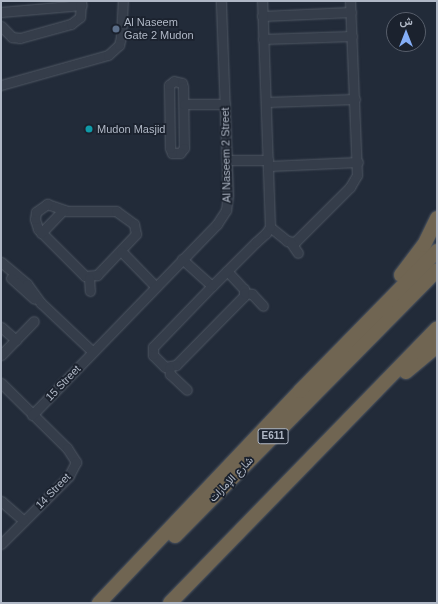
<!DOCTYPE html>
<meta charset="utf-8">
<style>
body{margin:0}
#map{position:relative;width:438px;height:604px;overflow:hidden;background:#222b39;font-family:Helvetica,Vazirmatn,sans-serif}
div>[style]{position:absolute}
.roads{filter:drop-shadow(0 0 1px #505864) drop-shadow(0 0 1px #505864)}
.minor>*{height:9px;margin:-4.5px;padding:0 4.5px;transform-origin:4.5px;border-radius:4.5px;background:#353d4a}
.highway>*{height:14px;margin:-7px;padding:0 7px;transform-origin:7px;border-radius:7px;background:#706552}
.dots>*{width:11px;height:11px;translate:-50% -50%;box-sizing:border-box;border:2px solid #1b222e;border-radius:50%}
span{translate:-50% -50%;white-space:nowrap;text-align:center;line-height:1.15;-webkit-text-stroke:3.5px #1b222e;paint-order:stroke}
.shield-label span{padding:1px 3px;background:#1b222e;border:1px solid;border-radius:3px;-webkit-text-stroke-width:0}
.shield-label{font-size:10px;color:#b0b8c6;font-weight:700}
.poi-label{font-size:11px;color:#b0b8c6}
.left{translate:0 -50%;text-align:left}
.street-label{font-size:11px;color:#b0b8c6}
.frame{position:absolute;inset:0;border:2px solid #b0b8c6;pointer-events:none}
.north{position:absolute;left:386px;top:12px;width:40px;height:40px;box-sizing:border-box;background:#1b222e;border:1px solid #575e6b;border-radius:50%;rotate:0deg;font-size:11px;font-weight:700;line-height:16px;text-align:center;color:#b0b8c6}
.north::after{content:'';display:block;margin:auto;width:14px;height:18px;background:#84aef7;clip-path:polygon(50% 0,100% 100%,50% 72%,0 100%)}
</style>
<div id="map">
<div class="roads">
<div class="minor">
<i style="left:1px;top:12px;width:81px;rotate:-4.9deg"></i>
<i style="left:262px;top:16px;width:89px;rotate:-2.6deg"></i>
<i style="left:1px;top:26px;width:16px;rotate:45deg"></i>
<i style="left:12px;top:37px;width:8px;rotate:7deg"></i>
<i style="left:20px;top:38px;width:53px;rotate:-15.4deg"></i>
<i style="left:71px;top:24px;width:11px;rotate:-38deg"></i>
<i style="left:80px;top:17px;width:16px;rotate:-86deg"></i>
<i style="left:263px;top:39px;width:89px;rotate:-1.9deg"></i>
<i style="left:174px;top:81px;width:8px;rotate:14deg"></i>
<i style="left:182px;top:83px;width:4px;rotate:76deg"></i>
<i style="left:183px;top:87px;width:61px;rotate:89.1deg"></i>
<i style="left:184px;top:148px;width:6px;rotate:129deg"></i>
<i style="left:180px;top:153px;width:8px;rotate:180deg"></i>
<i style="left:172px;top:153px;width:5px;rotate:-112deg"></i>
<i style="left:170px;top:148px;width:63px;rotate:-90.9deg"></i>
<i style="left:169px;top:85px;width:6px;rotate:-39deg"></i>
<i style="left:1px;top:85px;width:111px;rotate:-15.7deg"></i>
<i style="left:108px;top:55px;width:15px;rotate:-42deg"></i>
<i style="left:119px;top:45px;width:8px;rotate:-76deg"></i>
<i style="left:121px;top:37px;width:36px;rotate:-87deg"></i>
<i style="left:266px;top:102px;width:89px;rotate:-1.9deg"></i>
<i style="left:184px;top:104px;width:41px"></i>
<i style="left:227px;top:160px;width:41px"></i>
<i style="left:269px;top:166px;width:89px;rotate:-2.6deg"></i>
<i style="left:47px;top:204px;width:21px;rotate:19deg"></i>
<i style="left:67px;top:211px;width:49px"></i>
<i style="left:116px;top:211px;width:22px;rotate:36deg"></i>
<i style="left:134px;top:224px;width:10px;rotate:79deg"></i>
<i style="left:136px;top:234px;width:57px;rotate:133.6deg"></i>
<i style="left:97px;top:275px;width:12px;rotate:175deg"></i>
<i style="left:85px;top:276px;width:66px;rotate:-135deg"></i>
<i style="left:38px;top:229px;width:10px;rotate:-107deg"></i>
<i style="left:35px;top:219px;width:7px;rotate:-82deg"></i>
<i style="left:36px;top:212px;width:14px;rotate:-36deg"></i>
<i style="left:270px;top:227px;width:22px;rotate:39deg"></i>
<i style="left:287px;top:241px;width:8px;rotate:7deg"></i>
<i style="left:295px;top:242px;width:78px;rotate:-45deg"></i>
<i style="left:350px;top:187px;width:14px;rotate:-60deg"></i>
<i style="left:357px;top:175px;width:174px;rotate:-92.3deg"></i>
<i style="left:41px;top:233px;width:32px;rotate:-46deg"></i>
<i style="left:291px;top:243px;width:12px;rotate:55deg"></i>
<i style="left:121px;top:251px;width:49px;rotate:45.8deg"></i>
<i style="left:182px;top:259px;width:40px;rotate:42deg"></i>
<i style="left:1px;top:262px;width:34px;rotate:40deg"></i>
<i style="left:27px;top:284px;width:24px;rotate:54deg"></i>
<i style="left:41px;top:303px;width:71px;rotate:43.3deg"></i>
<i style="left:227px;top:271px;width:25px;rotate:47deg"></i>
<i style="left:244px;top:289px;width:7px;rotate:90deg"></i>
<i style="left:244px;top:296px;width:97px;rotate:134.6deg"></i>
<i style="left:176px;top:365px;width:11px;rotate:170deg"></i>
<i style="left:165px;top:367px;width:17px;rotate:-135deg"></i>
<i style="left:153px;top:355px;width:8px;rotate:-90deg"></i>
<i style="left:153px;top:347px;width:85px;rotate:-46deg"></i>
<i style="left:212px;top:286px;width:62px;rotate:-45deg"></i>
<i style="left:256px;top:242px;width:13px;rotate:-42deg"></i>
<i style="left:266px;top:233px;width:7px;rotate:-56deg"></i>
<i style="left:270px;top:227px;width:226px;rotate:-92deg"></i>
<i style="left:11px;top:278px;width:31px;rotate:42deg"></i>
<i style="left:89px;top:278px;width:13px;rotate:86deg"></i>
<i style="left:245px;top:293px;width:7px;rotate:8deg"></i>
<i style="left:252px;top:294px;width:16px;rotate:47deg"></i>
<i style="left:1px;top:327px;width:20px;rotate:41deg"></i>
<i style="left:1px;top:355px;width:47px;rotate:-45.9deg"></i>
<i style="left:169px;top:368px;width:6px;rotate:81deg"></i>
<i style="left:170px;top:374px;width:23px;rotate:43deg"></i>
<i style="left:1px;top:383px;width:93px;rotate:44.6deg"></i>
<i style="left:67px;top:448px;width:17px;rotate:57deg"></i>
<i style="left:76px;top:462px;width:16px;rotate:117deg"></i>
<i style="left:69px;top:476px;width:96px;rotate:135deg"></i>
<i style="left:32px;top:415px;width:266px;rotate:-45.9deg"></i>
<i style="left:217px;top:224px;width:17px;rotate:-57deg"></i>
<i style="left:226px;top:210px;width:15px;rotate:-82deg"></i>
<i style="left:228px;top:195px;width:194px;rotate:-92.1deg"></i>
<i style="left:1px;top:501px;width:30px;rotate:41deg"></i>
</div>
<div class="highway">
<i style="left:401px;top:275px;width:38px;rotate:-53deg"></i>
<i style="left:424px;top:245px;width:30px;rotate:-64deg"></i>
<i style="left:406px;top:372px;width:40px;rotate:-40deg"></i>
<i style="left:175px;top:536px;width:373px;rotate:-45.4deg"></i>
<i style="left:99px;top:603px;width:292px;rotate:-46.5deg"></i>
<i style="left:300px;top:391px;width:196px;rotate:-45.6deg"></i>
<i style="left:170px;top:603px;width:383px;rotate:-45.8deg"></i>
</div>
</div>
<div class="dots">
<i style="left:116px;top:29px;background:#5c6f8a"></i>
<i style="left:89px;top:129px;background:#0f9aa8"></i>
</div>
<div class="shield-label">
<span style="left:273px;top:436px">E611</span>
</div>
<div class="poi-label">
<span class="left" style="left:124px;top:29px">Al Naseem<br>Gate 2 Mudon</span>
<span class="left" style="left:97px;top:129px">Mudon Masjid</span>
</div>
<div class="street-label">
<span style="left:226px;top:155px;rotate:-91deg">Al Naseem 2 Street</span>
<span style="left:63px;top:383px;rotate:-46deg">15 Street</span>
<span style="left:231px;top:479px;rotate:-46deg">شارع الإمارات</span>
<span style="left:53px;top:491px;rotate:-46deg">14 Street</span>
</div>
<div class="frame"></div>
<div class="north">ش</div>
</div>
